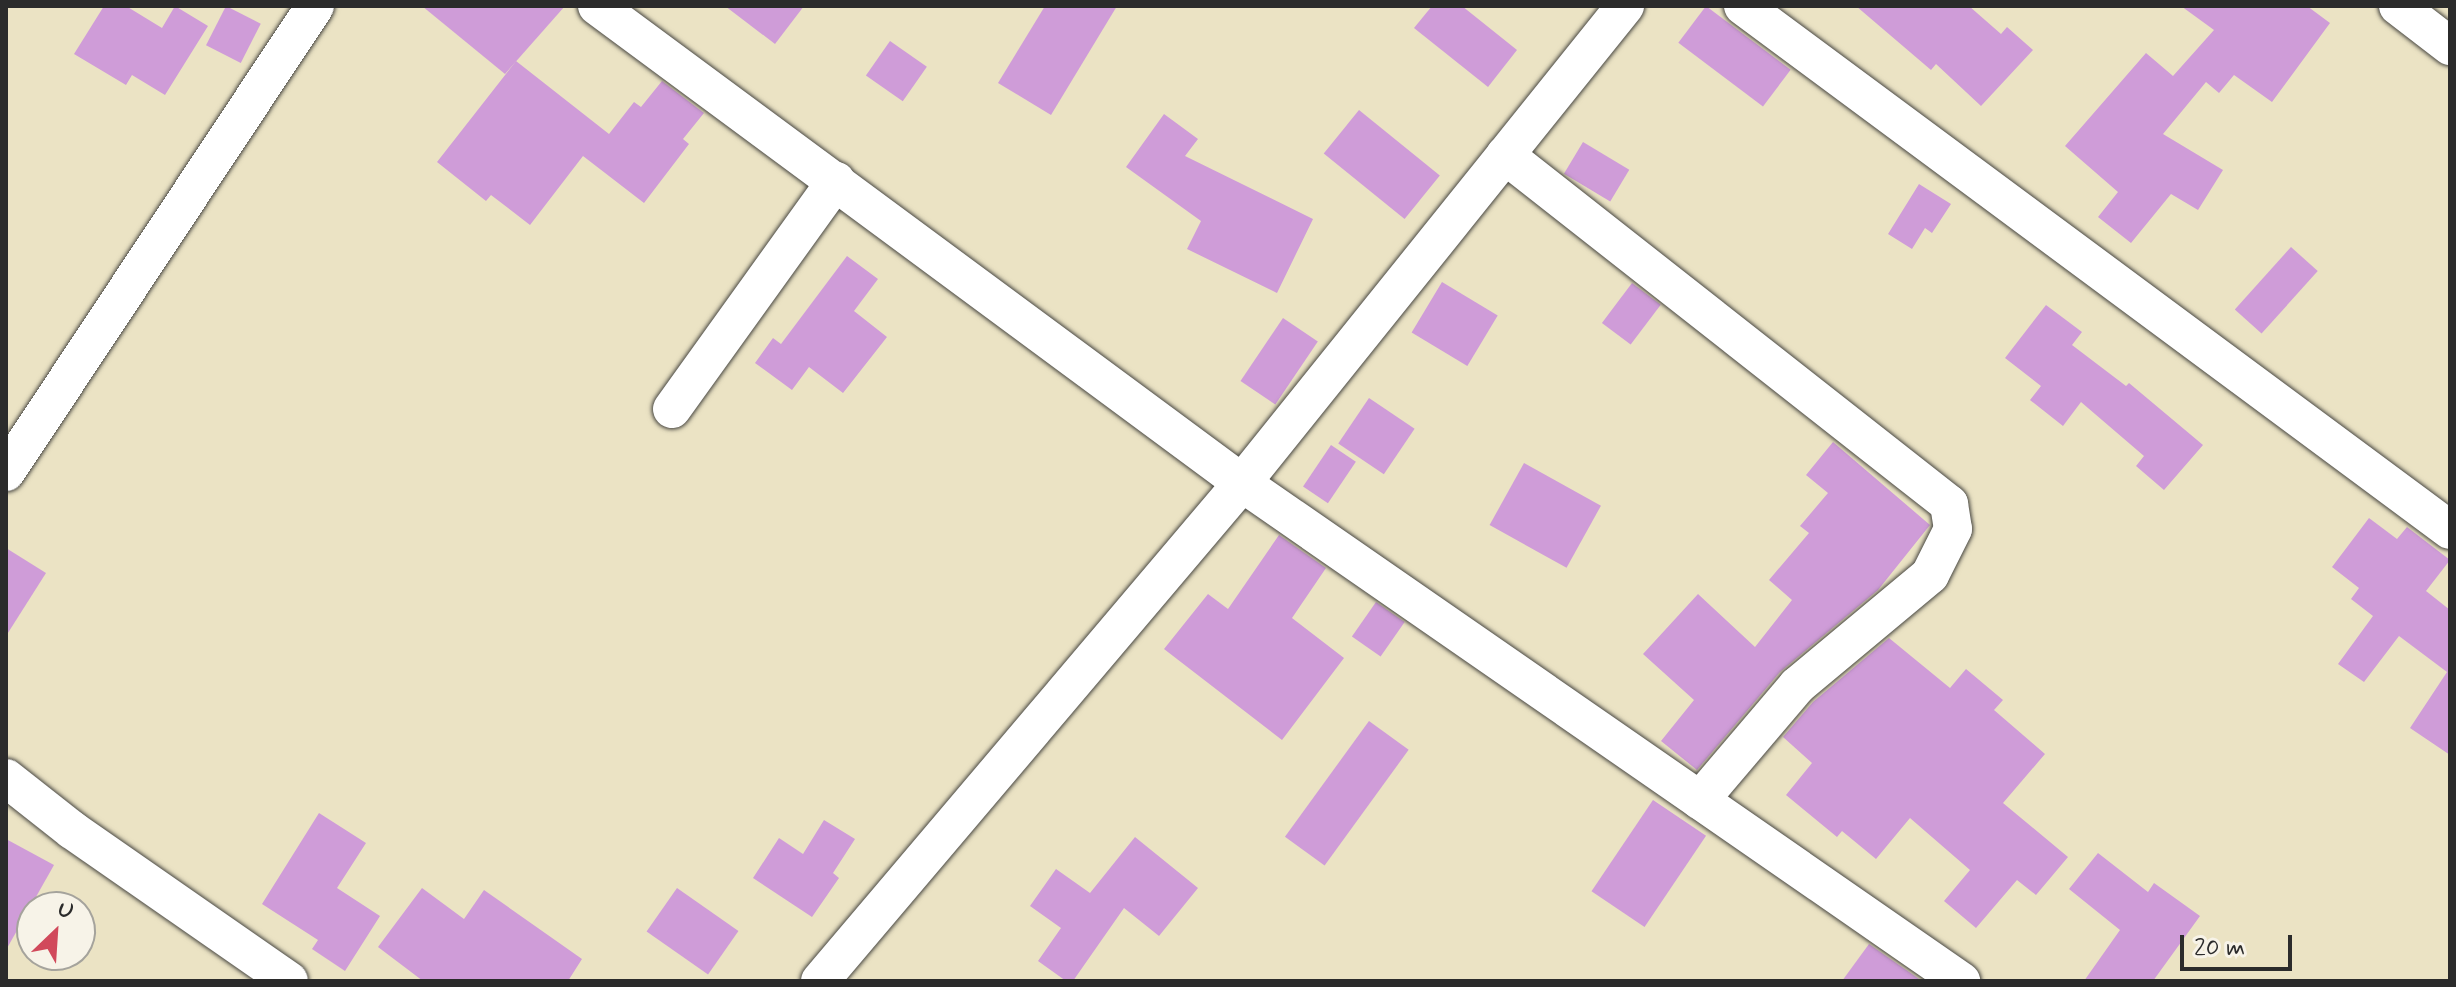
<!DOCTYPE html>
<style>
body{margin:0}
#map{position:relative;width:2456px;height:987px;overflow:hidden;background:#ebe3c4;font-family:Mynerve,sans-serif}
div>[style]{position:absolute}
.building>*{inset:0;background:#cf9cd8;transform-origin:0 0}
.roads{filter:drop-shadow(0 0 2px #484742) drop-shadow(0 0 2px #484742)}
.street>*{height:38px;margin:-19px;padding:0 19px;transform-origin:19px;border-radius:19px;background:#fff}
span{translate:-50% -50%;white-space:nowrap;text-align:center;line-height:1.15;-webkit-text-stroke:6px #f7f3e8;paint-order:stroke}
.frame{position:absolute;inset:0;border:8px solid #2b2b2b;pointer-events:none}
.north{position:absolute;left:16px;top:891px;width:80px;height:80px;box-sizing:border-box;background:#f7f3e8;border:2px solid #a5a39c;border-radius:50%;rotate:25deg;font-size:22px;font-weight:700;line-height:32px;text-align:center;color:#2b2b2b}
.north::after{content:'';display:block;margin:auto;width:28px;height:36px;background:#d1495b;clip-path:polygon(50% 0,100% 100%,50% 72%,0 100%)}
.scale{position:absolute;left:2180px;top:935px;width:112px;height:36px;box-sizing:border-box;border:4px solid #2b2b2b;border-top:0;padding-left:10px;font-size:24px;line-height:28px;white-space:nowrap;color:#2b2b2b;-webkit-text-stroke:6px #f7f3e8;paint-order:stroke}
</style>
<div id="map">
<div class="building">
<i style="clip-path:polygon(104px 6px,126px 6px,162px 28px,175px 6px,208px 26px,165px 95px,132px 75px,126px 85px,74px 54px)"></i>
<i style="left:226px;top:6px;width:39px;height:44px;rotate:27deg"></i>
<i style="clip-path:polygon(422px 6px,565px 6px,505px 74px)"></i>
<i style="clip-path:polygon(725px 6px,804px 6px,775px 44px)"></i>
<i style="clip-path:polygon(1045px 6px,1117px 6px,1051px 115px,998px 83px)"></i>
<i style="clip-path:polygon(1432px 6px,1462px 6px,1517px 50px,1488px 87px,1414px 28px)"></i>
<i style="left:1706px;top:6px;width:106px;height:46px;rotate:37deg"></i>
<i style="clip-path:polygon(1856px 6px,1969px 6px,2001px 34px,2007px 27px,2033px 50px,1981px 106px,1936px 64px,1931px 70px)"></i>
<i style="clip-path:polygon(2181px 6px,2307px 6px,2330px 23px,2272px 102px,2234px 75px,2219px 93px,2206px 82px,2163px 134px,2223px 170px,2198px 210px,2171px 194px,2131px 243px,2098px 217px,2118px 192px,2065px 146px,2146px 53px,2173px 76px,2214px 30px)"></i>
<i style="left:890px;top:41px;width:45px;height:42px;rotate:35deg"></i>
<i style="clip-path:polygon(516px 61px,609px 134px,634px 102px,641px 107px,662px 81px,704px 113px,683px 139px,689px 144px,644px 203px,583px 156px,530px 225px,491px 195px,486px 201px,437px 162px)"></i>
<i style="left:1359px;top:110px;width:104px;height:56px;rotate:39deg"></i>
<i style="clip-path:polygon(1164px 114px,1198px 139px,1185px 156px,1313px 219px,1277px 293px,1187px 249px,1201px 221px,1126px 167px)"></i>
<i style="left:1583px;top:142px;width:54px;height:37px;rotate:31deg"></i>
<i style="clip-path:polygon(1919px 184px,1951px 204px,1932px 233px,1925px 228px,1912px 249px,1888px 234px)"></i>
<i style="left:2291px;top:247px;width:36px;height:84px;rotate:42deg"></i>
<i style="clip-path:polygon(847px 256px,878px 279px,854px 311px,887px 337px,843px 393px,809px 367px,792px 390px,755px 363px,773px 338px,781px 344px)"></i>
<i style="left:1442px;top:282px;width:65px;height:59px;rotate:31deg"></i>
<i style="left:1632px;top:283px;width:36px;height:50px;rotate:37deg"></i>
<i style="clip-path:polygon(2046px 305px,2082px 332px,2072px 345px,2126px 386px,2129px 383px,2203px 445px,2164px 490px,2136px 466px,2144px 456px,2081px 402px,2063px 426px,2030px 400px,2041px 386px,2005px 358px)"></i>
<i style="left:1283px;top:318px;width:42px;height:76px;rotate:34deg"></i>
<i style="left:1369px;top:398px;width:55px;height:55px;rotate:34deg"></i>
<i style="clip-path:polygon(1833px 442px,1930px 525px,1878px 590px,1780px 672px,1697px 770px,1661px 741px,1694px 700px,1643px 654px,1698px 594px,1755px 647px,1792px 600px,1769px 580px,1809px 533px,1800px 526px,1828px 493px,1806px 475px)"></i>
<i style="left:1331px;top:445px;width:30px;height:50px;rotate:34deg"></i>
<i style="left:1524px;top:463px;width:88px;height:71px;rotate:29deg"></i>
<i style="clip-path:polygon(2369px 518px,2397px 539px,2407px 527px,2450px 560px,2426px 591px,2450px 610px,2450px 755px,2410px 728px,2447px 672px,2399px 636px,2364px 682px,2338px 664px,2373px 616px,2351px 599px,2359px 588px,2332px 567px)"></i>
<i style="clip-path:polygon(1279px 535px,1326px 568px,1292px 618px,1344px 658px,1282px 740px,1164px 649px,1208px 594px,1228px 609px)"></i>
<i style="clip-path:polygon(6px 548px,46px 573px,6px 636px)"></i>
<i style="left:1376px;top:602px;width:35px;height:42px;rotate:35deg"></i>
<i style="clip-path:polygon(1889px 638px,1950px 688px,1966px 669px,2003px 700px,1994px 710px,2045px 754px,2003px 803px,2068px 857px,2036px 895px,2017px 880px,1976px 928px,1944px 901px,1970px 870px,1910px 818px,1876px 859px,1842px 831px,1837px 837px,1786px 795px,1812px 763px,1783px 737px,1813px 702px)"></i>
<i style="left:1369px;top:721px;width:49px;height:143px;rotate:36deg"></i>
<i style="left:1653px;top:800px;width:64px;height:110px;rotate:34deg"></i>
<i style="clip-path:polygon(319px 813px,366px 843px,337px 888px,380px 916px,345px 971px,312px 949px,318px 940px,262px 904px)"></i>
<i style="clip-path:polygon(824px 820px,855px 839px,833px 873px,839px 878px,812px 917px,753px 878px,779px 838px,803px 854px)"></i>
<i style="clip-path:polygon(1135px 837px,1198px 888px,1159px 936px,1124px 908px,1073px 981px,1066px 981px,1038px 961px,1061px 928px,1030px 906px,1056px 869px,1090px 893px)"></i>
<i style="clip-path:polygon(6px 839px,54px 865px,6px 950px)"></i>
<i style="clip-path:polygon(2098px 853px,2148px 892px,2154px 883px,2200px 916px,2153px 981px,2084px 981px,2120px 930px,2069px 889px)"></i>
<i style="clip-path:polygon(422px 888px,464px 919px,484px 890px,582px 959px,568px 981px,423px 981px,378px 947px)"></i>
<i style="left:677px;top:888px;width:75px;height:53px;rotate:35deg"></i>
<i style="clip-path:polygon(1869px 944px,1922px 981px,1842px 981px)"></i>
</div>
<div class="roads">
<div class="street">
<i style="left:597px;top:6px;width:802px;rotate:36.48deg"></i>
<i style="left:1242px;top:483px;width:875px;rotate:34.71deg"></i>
<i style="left:1743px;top:6px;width:880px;rotate:36.54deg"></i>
<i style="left:2398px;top:6px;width:66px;rotate:37.6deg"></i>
<i style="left:1505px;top:155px;width:565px;rotate:38.17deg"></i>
<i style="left:1949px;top:504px;width:25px;rotate:81deg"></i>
<i style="left:1953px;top:529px;width:51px;rotate:116.6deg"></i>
<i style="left:1930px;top:575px;width:173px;rotate:140.2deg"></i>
<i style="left:1797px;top:686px;width:150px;rotate:130.4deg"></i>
<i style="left:672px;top:409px;width:281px;rotate:-54.3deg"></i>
<i style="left:6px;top:472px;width:559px;rotate:-56.45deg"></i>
<i style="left:6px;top:778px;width:84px;rotate:38.2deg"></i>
<i style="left:72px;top:830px;width:264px;rotate:34.8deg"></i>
<i style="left:820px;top:981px;width:653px;rotate:-49.72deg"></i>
<i style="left:1242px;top:483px;width:612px;rotate:-51.24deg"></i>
</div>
</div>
<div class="frame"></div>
<div class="north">U</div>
<div class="scale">20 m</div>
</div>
